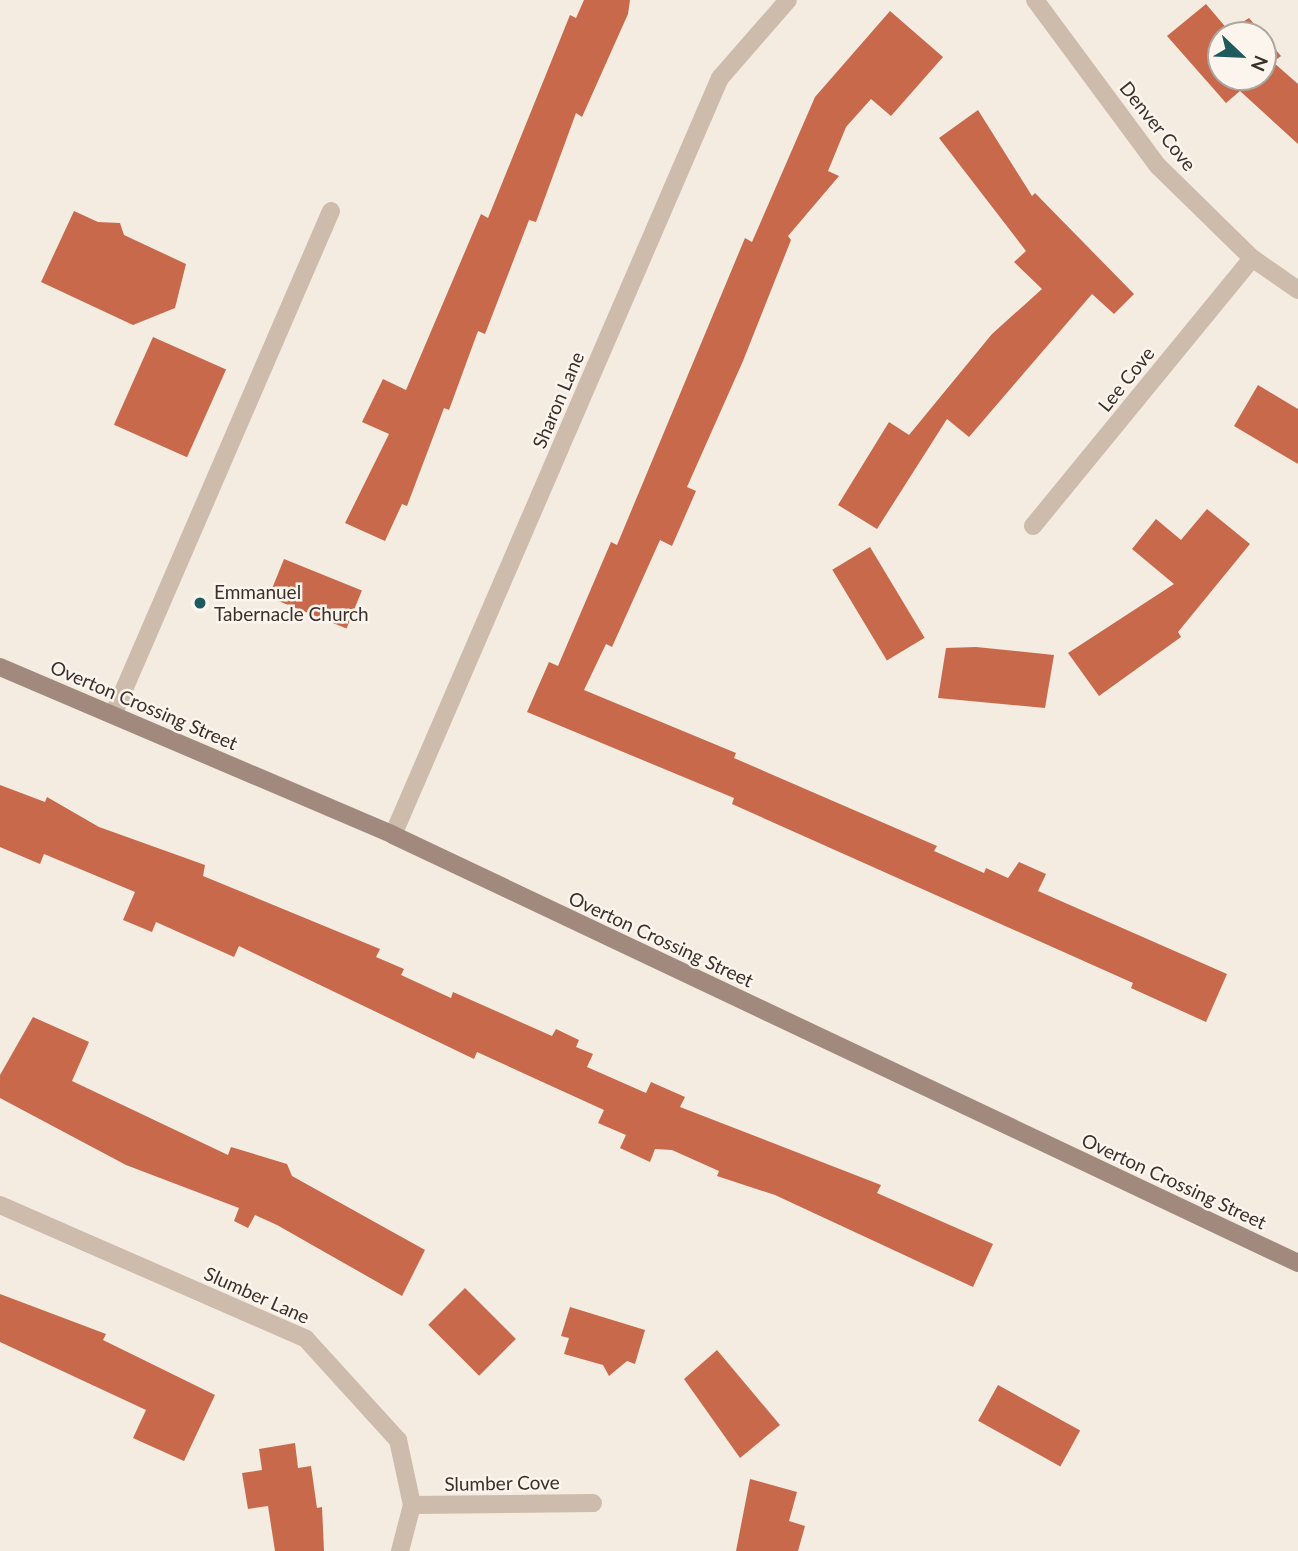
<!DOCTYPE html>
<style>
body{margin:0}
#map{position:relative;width:1298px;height:1551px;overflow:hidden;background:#f4ebe1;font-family:Lato,sans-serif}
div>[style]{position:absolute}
.building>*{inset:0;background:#c8694b;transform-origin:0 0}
.lane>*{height:18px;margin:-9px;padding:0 9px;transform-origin:9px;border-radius:9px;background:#cdbbac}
.street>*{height:18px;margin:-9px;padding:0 9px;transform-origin:9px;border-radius:9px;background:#cdbbac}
.secondary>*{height:18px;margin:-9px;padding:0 9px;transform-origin:9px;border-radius:9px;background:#a18a7d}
.dots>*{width:19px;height:19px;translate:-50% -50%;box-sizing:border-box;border:4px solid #fbf5ee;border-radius:50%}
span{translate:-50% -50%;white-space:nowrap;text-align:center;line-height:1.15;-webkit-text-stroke:5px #fbf5ee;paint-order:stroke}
.street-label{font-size:19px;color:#3b302b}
.poi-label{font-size:19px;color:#3b302b}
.left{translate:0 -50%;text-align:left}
.north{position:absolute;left:1207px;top:21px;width:70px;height:70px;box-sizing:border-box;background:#fbf5ee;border:2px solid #aea6a0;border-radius:50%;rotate:113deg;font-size:19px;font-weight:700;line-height:28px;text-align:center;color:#3b302b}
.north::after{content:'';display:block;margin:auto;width:24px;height:32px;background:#1f5a5e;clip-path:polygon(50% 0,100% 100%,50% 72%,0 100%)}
</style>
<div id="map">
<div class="building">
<i style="clip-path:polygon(584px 0,630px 0,628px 14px,582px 117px,576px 113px,536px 222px,529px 220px,485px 334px,478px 331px,449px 410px,444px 408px,407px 506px,402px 504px,385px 541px,345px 523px,389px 434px,362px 422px,383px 379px,406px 390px,481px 214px,488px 218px,570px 15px,576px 18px)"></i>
<i style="clip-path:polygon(evenodd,1206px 4px,1229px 31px,1249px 18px,1281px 56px,1273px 62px,1298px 84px,1298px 144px,1240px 91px,1226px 103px,1167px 36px,1206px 4px,1221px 35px,1263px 35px,1263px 77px,1221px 77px,1221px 35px)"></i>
<i style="clip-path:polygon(890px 11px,943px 57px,891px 116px,871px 99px,846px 127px,828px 171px,839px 176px,788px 236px,791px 240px,743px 361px,687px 487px,696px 491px,672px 546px,660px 540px,612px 647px,606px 644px,584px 690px,736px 753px,734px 758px,937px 846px,934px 851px,984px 873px,986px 868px,1008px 878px,1019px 862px,1046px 874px,1038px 891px,1227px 974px,1206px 1022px,1131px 988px,1133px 983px,732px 804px,734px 798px,527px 712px,549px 662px,558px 666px,611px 542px,617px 545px,745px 238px,752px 242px,815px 97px)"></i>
<i style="clip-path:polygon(978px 110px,1032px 196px,1035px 193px,1134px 294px,1114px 314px,1092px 294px,969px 437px,947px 419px,877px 529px,838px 505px,889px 422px,909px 435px,992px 334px,1042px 289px,1014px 262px,1026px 251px,939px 138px)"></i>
<i style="clip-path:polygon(74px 211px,98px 222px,120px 223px,124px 235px,186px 264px,175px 308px,133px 325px,41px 282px)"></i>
<i style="left:153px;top:337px;width:80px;height:96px;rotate:24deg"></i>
<i style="clip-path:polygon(1258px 385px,1298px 409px,1298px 464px,1234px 426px)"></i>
<i style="clip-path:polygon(1207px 509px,1250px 544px,1178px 632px,1181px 637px,1099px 696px,1068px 653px,1174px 584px,1132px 549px,1156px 519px,1181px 540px)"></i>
<i style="left:870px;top:547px;width:106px;height:44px;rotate:59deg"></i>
<i style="left:284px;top:559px;width:84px;height:41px;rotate:22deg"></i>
<i style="clip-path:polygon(976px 647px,1054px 655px,1045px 708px,938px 698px,946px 648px)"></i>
<i style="clip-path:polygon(0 785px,45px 802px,47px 797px,99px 827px,205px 865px,203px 876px,380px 949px,376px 957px,404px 969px,401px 975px,451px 998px,453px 992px,552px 1036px,556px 1029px,579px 1040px,576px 1047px,593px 1054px,587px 1067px,646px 1093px,651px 1082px,685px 1097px,680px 1107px,881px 1185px,877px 1193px,993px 1244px,973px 1287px,775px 1195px,717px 1176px,719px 1171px,672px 1150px,655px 1149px,650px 1162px,620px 1148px,626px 1135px,598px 1123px,604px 1110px,477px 1052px,474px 1059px,239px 946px,234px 957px,156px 922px,152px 932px,123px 920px,135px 892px,44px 854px,40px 864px,0 847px)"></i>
<i style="clip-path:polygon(33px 1017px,89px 1042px,72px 1081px,228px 1155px,231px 1147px,287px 1164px,292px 1176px,425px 1250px,402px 1296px,277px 1225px,255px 1215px,248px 1228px,234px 1221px,239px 1208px,126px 1165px,0 1098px,0 1075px)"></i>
<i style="left:465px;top:1288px;width:72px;height:52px;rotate:45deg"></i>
<i style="clip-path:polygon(0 1294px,106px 1334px,103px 1340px,215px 1395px,184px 1461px,133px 1438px,146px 1410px,0 1342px)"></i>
<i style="clip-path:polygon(570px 1307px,645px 1330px,635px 1364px,627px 1361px,609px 1376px,603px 1365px,564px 1354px,569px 1338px,561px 1336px)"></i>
<i style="clip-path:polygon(717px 1350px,780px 1425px,740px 1458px,684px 1379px)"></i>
<i style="left:998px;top:1385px;width:94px;height:41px;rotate:29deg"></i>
<i style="clip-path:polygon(295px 1443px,298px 1468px,311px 1466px,317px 1508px,322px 1507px,324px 1551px,275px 1551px,268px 1506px,248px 1509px,242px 1473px,262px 1470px,259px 1449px)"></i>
<i style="clip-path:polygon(750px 1479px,797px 1492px,789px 1521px,805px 1526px,798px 1551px,736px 1551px)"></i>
</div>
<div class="lane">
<i style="left:113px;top:715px;width:549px;rotate:-66.61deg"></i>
</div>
<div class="street">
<i style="left:1035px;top:0;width:207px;rotate:53.5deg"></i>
<i style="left:1158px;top:166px;width:132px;rotate:44.4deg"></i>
<i style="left:1252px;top:258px;width:56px;rotate:34.8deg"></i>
<i style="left:1033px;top:526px;width:346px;rotate:-50.7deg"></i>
<i style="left:393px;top:835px;width:825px;rotate:-66.64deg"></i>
<i style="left:720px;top:78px;width:103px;rotate:-48.9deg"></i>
<i style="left:0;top:1205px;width:334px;rotate:23.6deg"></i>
<i style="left:306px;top:1339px;width:137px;rotate:47.7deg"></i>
<i style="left:398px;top:1440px;width:66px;rotate:77.8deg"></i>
<i style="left:412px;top:1505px;width:48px;rotate:104.6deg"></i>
<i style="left:412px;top:1505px;width:181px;rotate:-0.6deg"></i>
</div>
<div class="secondary">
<i style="left:0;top:667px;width:427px;rotate:23.1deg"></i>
<i style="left:393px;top:835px;width:1001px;rotate:25.31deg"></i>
</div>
<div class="dots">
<i style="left:200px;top:603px;background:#1f5a5e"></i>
</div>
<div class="street-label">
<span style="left:1158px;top:126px;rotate:51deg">Denver Cove</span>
<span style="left:1126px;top:379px;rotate:-51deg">Lee Cove</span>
<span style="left:558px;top:400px;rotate:-67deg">Sharon Lane</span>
<span style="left:144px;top:705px;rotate:23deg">Overton Crossing Street</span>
<span style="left:661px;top:939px;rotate:25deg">Overton Crossing Street</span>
<span style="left:1174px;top:1181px;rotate:25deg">Overton Crossing Street</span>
<span style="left:257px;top:1295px;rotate:24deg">Slumber Lane</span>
<span style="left:502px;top:1483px;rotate:-1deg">Slumber Cove</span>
</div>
<div class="poi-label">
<span class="left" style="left:214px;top:603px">Emmanuel<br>Tabernacle Church</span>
</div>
<div class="north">N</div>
</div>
